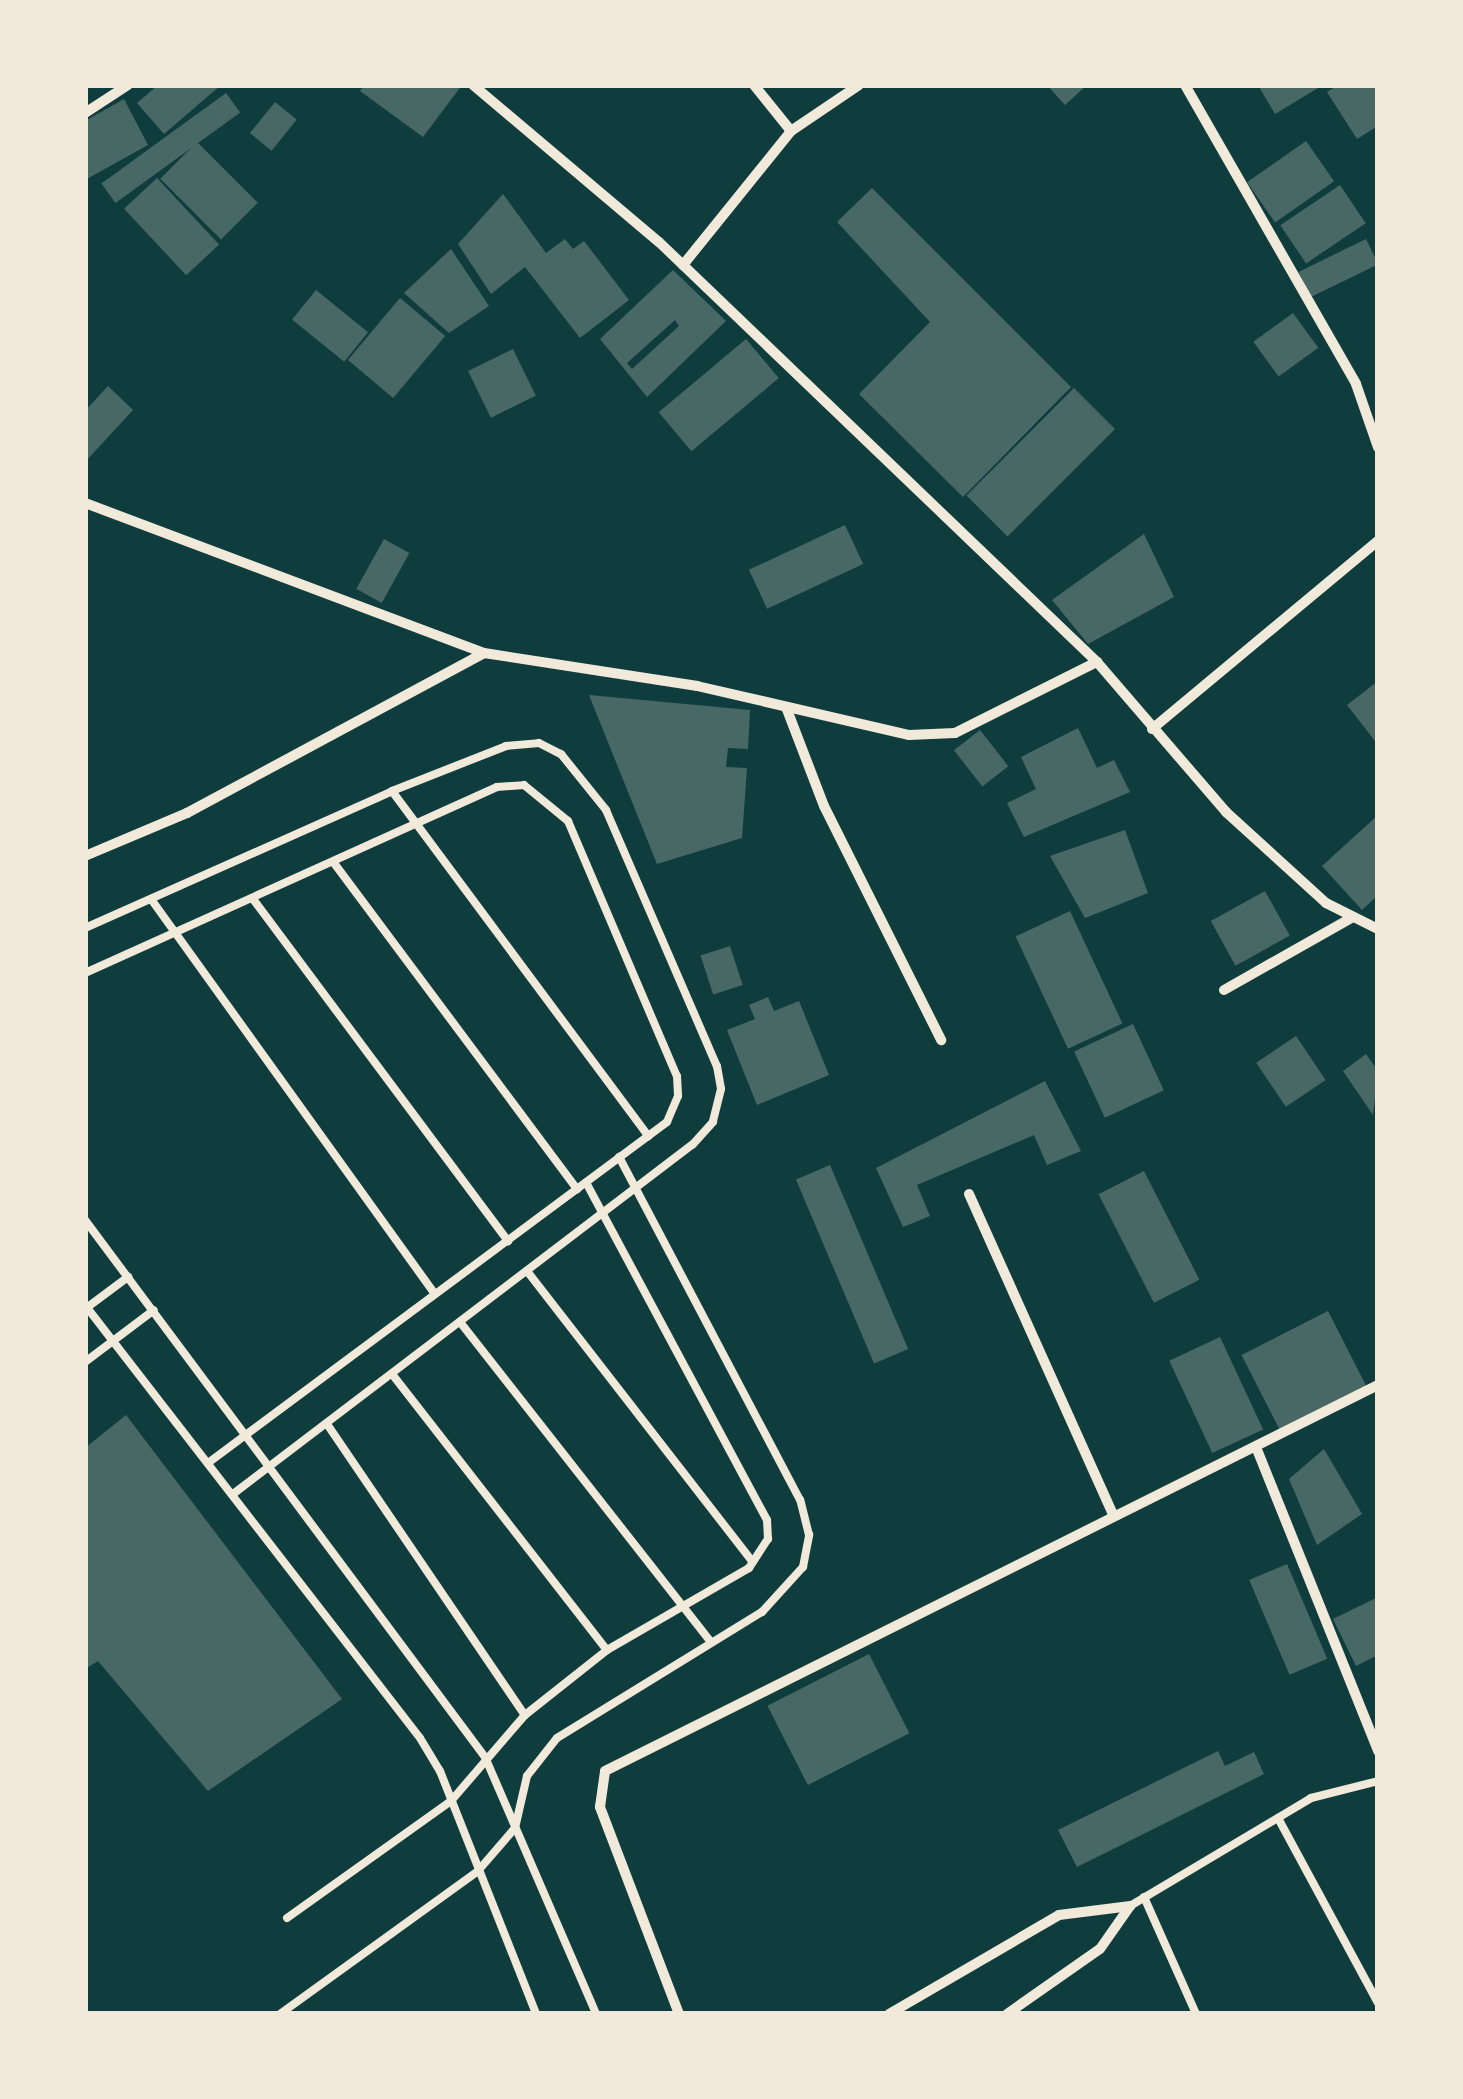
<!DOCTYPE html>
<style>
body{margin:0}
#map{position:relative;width:1463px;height:2099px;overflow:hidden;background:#0f3d3e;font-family:Figtree,sans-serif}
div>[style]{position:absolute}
.building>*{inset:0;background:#486865;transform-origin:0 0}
.service>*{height:8px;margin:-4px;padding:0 4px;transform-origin:4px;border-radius:4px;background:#f1e9da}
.minor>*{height:10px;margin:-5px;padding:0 5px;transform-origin:5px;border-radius:5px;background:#f1e9da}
span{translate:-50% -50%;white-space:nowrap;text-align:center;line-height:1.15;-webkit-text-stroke:9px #f1e9da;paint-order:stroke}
.frame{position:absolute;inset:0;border:88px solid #f1e9da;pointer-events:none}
</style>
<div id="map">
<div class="building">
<i style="clip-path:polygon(158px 85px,221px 85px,164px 134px,137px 103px)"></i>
<i style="clip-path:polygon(364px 85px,462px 85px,423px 137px,360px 91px)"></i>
<i style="clip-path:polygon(1047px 85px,1087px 85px,1065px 105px)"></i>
<i style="clip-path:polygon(1258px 85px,1323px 85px,1275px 114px)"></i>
<i style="clip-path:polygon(1338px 85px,1378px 85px,1378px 126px,1357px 139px,1327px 92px)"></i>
<i style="left:226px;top:93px;width:24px;height:154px;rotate:54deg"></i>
<i style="clip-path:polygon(124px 99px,148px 145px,85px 180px,85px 121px)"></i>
<i style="left:275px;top:102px;width:28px;height:40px;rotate:39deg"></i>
<i style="left:1306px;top:141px;width:49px;height:72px;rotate:55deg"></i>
<i style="left:197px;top:142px;width:86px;height:52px;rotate:45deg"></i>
<i style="left:157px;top:178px;width:91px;height:45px;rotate:47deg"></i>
<i style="left:1340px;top:185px;width:46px;height:72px;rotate:56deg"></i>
<i style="clip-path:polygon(872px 188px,1071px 387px,963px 497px,859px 394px,930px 322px,837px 222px)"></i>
<i style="clip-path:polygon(503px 194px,546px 253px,565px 239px,573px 249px,584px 241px,629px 300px,580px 338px,525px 267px,491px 294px,458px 244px)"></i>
<i style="left:1366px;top:239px;width:28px;height:75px;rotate:64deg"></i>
<i style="clip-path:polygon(451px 249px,489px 306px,449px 333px,404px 293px)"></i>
<i style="clip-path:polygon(evenodd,673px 270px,726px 321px,647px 397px,600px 339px,673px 270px,675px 320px,679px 326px,632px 369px,627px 363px,675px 320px)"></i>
<i style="left:316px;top:290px;width:67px;height:38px;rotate:39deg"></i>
<i style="left:400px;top:298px;width:59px;height:81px;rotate:40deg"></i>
<i style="left:1293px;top:313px;width:43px;height:49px;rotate:54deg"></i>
<i style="left:746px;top:339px;width:51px;height:114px;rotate:50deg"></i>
<i style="left:513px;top:349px;width:52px;height:50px;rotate:64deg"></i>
<i style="clip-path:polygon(108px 386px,133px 410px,85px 462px,85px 411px)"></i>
<i style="left:1074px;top:388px;width:58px;height:152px;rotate:45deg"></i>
<i style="left:845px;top:525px;width:43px;height:106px;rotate:65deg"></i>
<i style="clip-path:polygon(1144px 534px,1174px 597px,1088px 644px,1052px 600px)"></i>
<i style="left:384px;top:539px;width:29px;height:57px;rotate:29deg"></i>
<i style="clip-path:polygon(1378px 681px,1378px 738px,1375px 741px,1347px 705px)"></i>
<i style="clip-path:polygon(589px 695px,750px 710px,748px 749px,728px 748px,726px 767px,747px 768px,742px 838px,657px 864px)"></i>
<i style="clip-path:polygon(1078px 728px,1097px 768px,1114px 760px,1130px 792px,1024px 837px,1007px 803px,1036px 789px,1021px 757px)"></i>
<i style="left:980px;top:730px;width:46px;height:33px;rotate:52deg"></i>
<i style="clip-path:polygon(1378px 815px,1378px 895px,1362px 910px,1322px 866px)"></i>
<i style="clip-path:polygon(1125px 830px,1148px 893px,1085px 918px,1050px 856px)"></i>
<i style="left:1265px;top:891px;width:51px;height:62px;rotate:61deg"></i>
<i style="left:1070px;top:911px;width:124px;height:60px;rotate:65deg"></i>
<i style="left:730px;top:946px;width:41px;height:31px;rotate:72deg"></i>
<i style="clip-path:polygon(768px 997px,774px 1011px,799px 1001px,829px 1075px,757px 1105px,727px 1030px,755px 1019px,749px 1005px)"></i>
<i style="left:1133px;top:1024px;width:73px;height:65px;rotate:65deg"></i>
<i style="left:1296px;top:1036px;width:53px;height:48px;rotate:56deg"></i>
<i style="clip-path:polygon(1366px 1054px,1378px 1071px,1373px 1115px,1343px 1071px)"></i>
<i style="clip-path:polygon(1045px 1081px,1081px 1151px,1047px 1165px,1034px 1135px,917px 1185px,930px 1216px,903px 1227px,876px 1168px)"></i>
<i style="left:830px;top:1165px;width:200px;height:37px;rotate:67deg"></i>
<i style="left:1144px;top:1171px;width:122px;height:51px;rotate:63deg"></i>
<i style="left:1328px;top:1311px;width:87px;height:97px;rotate:63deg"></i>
<i style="left:1220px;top:1337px;width:102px;height:56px;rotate:65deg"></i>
<i style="clip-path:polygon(126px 1415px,342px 1699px,208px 1791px,98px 1661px,85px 1669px,85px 1448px)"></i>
<i style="clip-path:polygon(1324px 1449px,1362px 1514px,1317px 1545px,1289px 1479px)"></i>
<i style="left:1287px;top:1564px;width:103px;height:41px;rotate:67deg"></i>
<i style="clip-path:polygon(1378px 1597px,1378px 1655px,1356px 1666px,1333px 1619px)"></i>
<i style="left:869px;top:1654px;width:89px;height:114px;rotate:63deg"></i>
<i style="clip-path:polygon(1218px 1751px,1225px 1766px,1254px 1752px,1264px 1774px,1077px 1867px,1058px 1830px)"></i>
</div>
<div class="service">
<i style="left:392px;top:791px;width:430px;rotate:53.4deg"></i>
<i style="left:334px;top:863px;width:407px;rotate:53.3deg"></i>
<i style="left:151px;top:899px;width:486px;rotate:54.3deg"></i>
<i style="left:253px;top:899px;width:427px;rotate:53.3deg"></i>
<i style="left:85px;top:928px;width:336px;rotate:-24deg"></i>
<i style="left:392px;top:791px;width:123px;rotate:-21.5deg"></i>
<i style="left:506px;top:746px;width:33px;rotate:-5deg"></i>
<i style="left:539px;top:743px;width:25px;rotate:27deg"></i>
<i style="left:561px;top:754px;width:72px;rotate:51.2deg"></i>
<i style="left:606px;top:810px;width:279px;rotate:66.6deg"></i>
<i style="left:717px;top:1066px;width:23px;rotate:80deg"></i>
<i style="left:721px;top:1089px;width:34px;rotate:104deg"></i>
<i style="left:713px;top:1122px;width:30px;rotate:132deg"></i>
<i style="left:693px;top:1144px;width:578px;rotate:142.73deg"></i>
<i style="left:85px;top:973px;width:452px;rotate:-24.3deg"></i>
<i style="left:497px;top:787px;width:27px;rotate:-4deg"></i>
<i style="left:524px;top:785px;width:57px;rotate:39.3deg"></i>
<i style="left:568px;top:821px;width:277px;rotate:66.9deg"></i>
<i style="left:677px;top:1076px;width:20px;rotate:87deg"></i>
<i style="left:678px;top:1096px;width:28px;rotate:113deg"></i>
<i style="left:667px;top:1122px;width:572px;rotate:143.39deg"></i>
<i style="left:85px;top:1220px;width:670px;rotate:53.32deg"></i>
<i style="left:485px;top:1757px;width:280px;rotate:66.6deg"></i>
<i style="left:527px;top:1271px;width:368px;rotate:52.2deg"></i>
<i style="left:85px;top:1305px;width:547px;rotate:52.27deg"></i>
<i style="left:420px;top:1738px;width:39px;rotate:59deg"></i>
<i style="left:440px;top:1771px;width:261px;rotate:68.4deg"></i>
<i style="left:85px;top:1309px;width:54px;rotate:-36.7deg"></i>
<i style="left:460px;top:1322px;width:405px;rotate:51.9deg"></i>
<i style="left:85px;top:1362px;width:86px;rotate:-37deg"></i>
<i style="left:392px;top:1374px;width:350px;rotate:52.1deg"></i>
<i style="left:327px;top:1424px;width:352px;rotate:55.8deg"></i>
<i style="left:1278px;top:1818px;width:210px;rotate:61.6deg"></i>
<i style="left:1144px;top:1897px;width:128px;rotate:66deg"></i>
<i style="left:1130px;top:1906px;width:211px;rotate:-30.8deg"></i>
<i style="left:1311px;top:1798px;width:69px;rotate:-14.2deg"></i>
<i style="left:287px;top:1918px;width:201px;rotate:-35.5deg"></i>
<i style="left:451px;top:1801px;width:113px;rotate:-49.3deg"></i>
<i style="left:525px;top:1715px;width:105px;rotate:-38.4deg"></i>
<i style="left:607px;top:1650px;width:164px;rotate:-30deg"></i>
<i style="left:749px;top:1568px;width:35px;rotate:-57deg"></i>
<i style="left:768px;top:1539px;width:19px;rotate:-93deg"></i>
<i style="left:767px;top:1520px;width:383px;rotate:-118.2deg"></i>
<i style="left:280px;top:2014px;width:243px;rotate:-35.8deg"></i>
<i style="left:477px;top:1872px;width:58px;rotate:-49.2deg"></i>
<i style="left:515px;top:1828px;width:53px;rotate:-77deg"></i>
<i style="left:527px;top:1776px;width:48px;rotate:-51.7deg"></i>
<i style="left:557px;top:1738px;width:241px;rotate:-31.6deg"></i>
<i style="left:762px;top:1612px;width:61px;rotate:-47.7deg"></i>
<i style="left:803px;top:1567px;width:33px;rotate:-79deg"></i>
<i style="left:809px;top:1535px;width:36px;rotate:-104deg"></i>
<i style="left:800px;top:1500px;width:388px;rotate:-117.8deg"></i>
</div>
<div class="minor">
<i style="left:473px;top:85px;width:243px;rotate:40.2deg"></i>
<i style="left:659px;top:242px;width:607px;rotate:43.8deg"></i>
<i style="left:1097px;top:662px;width:198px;rotate:49.3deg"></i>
<i style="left:1226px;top:812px;width:135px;rotate:42.3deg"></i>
<i style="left:1326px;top:903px;width:58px;rotate:26.6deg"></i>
<i style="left:1185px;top:85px;width:344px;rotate:60.2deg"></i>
<i style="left:1356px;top:384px;width:67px;rotate:70.8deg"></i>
<i style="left:85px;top:113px;width:51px;rotate:-33.1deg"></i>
<i style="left:791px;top:131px;width:82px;rotate:-34.1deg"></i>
<i style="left:683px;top:265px;width:172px;rotate:-51.1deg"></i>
<i style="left:791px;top:131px;width:59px;rotate:-128.8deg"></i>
<i style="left:85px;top:503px;width:426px;rotate:20.6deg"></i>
<i style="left:786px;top:707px;width:106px;rotate:69deg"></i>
<i style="left:824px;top:806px;width:262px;rotate:63.4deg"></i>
<i style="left:1152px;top:729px;width:294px;rotate:-39.8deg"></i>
<i style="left:85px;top:856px;width:111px;rotate:-22.9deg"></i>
<i style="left:187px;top:813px;width:337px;rotate:-28.3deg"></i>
<i style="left:484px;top:653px;width:216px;rotate:8.8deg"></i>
<i style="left:697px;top:686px;width:218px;rotate:13deg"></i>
<i style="left:909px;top:735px;width:46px;rotate:-2.5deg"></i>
<i style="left:955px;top:733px;width:159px;rotate:-26.6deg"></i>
<i style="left:1224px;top:990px;width:148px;rotate:-29.5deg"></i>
<i style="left:969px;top:1194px;width:353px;rotate:65.8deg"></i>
<i style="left:1256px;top:1447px;width:328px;rotate:68.1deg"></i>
<i style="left:679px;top:2014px;width:222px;rotate:-110.9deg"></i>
<i style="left:600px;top:1807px;width:36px;rotate:-82deg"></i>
<i style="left:605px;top:1771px;width:864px;rotate:-26.54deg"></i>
<i style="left:889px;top:2014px;width:197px;rotate:-30.2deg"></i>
<i style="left:1059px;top:1915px;width:72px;rotate:-7.2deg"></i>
<i style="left:1007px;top:2014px;width:113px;rotate:-35deg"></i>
<i style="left:1100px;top:1949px;width:52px;rotate:-55.1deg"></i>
</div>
<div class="frame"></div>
</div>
